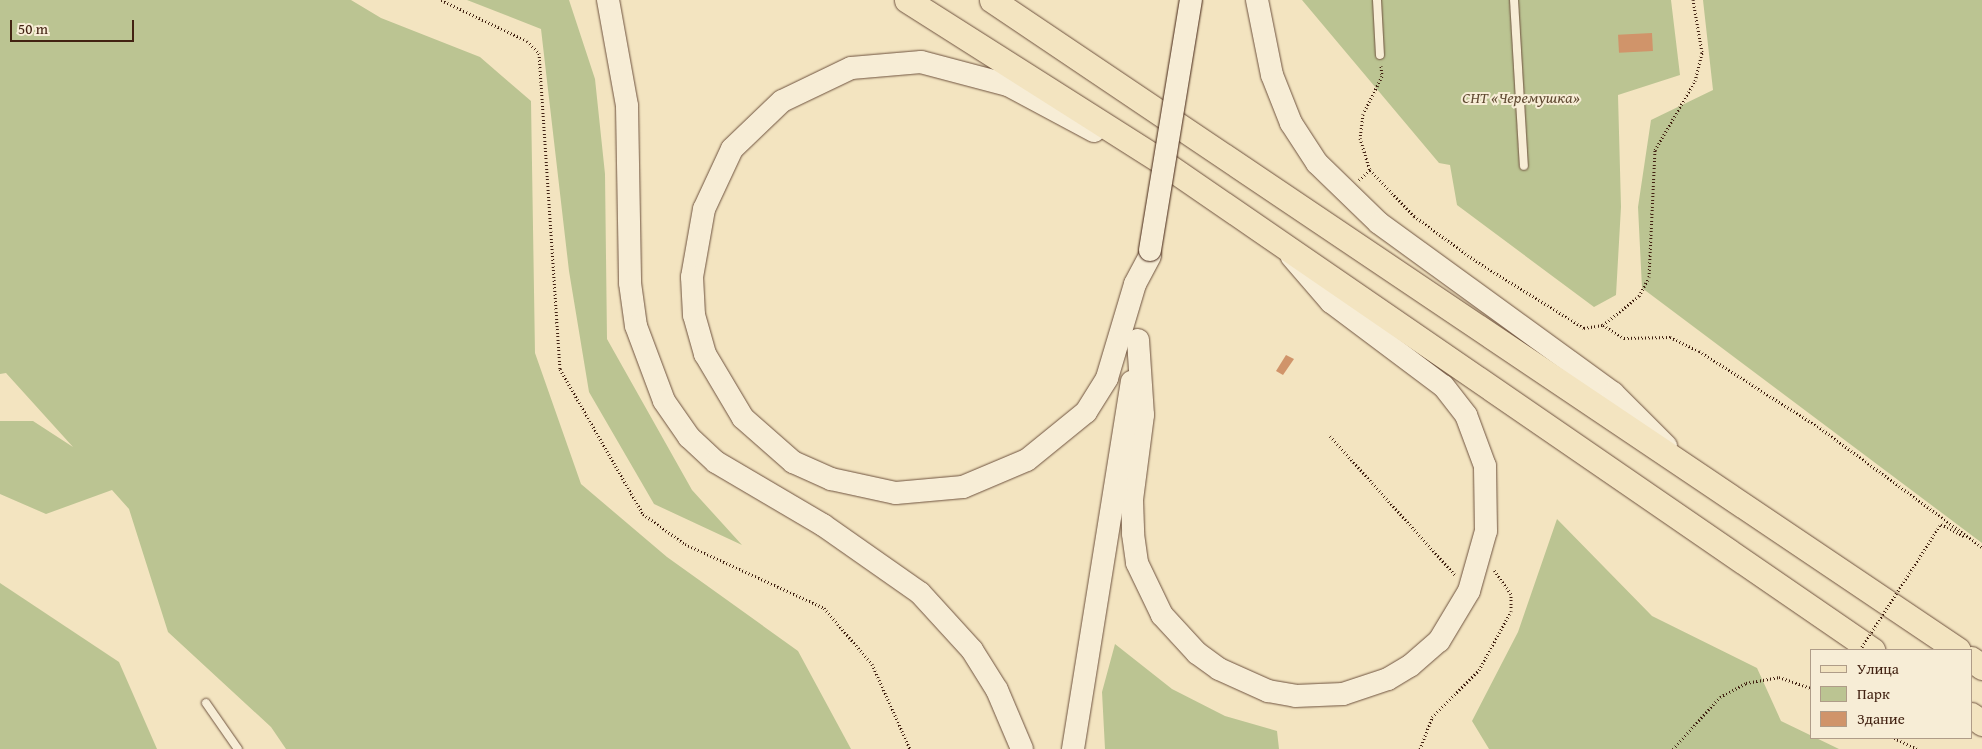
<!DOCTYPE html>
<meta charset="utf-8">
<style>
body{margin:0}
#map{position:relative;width:1982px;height:749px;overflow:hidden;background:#f3e4c0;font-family:"Gentium Book Plus",serif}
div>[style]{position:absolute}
.green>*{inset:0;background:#bbc492}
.building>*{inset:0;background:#d0946a;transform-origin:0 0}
.path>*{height:3px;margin-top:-1.5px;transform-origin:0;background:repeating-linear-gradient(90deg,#422212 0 1px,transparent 0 3.5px)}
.roads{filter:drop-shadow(0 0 1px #6e523e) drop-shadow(0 0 1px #6e523e)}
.lane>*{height:8px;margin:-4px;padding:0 4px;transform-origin:4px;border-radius:4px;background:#f7edd6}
.secondary>*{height:22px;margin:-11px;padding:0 11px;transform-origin:11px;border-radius:11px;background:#f7edd6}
.primary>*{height:25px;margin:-12.5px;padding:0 12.5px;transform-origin:12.5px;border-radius:12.5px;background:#f3e4c0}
.path-bridge>*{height:3px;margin-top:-1.5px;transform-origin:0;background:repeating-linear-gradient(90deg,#422212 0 1px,transparent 0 3.5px)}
.bridges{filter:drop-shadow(0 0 1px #422212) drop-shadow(0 0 1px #422212)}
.secondary-bridge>*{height:22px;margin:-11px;padding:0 11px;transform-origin:11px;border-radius:11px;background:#f7edd6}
span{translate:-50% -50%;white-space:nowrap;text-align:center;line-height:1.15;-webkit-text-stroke:4px #f7edd6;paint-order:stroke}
.park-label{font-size:16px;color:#604a32;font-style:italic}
.legend{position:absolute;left:1810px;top:649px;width:162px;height:90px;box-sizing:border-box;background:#f7edd6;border:1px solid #af9c88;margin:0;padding:6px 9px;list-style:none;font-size:15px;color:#422212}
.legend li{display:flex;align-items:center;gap:10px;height:25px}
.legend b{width:25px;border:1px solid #af9c88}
.scale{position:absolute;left:10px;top:20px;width:124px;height:22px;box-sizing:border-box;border:2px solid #422212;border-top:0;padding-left:6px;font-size:15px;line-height:18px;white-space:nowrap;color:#422212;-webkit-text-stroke:4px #f7edd6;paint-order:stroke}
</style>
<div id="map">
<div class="green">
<i style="clip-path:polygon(0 0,351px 0,381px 18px,480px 57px,531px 101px,535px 353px,581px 484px,667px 557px,798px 651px,851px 749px,286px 749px,271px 727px,168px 632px,129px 509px,112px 490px,46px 514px,0 494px,0 421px,33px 421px,73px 447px,6px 373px,0 374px)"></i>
<i style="clip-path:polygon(467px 0,569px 0,595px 79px,605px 174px,607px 339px,692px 490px,742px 545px,654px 504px,589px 392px,569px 271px,541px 29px)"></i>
<i style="clip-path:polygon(1302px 0,1671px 0,1680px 75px,1618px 95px,1621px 207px,1616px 295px,1594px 307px,1457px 205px,1450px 165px,1439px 163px)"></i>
<i style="clip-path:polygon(1703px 0,1982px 0,1982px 543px,1642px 288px,1638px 207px,1651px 120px,1713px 90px)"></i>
<i style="clip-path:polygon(1557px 519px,1652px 616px,1757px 668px,1781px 721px,1839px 749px,1489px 749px,1472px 721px,1518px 632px)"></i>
<i style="clip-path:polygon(0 583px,119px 662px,157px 749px,0 749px)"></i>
<i style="clip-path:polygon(1115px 644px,1172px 689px,1225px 716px,1277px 731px,1279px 749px,1105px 749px,1102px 692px)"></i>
</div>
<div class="building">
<i style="left:1652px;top:33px;width:18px;height:34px;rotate:87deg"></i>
<i style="clip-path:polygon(1286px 355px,1294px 359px,1283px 375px,1276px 371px)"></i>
</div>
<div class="path">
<i style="left:441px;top:0;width:95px;rotate:25.5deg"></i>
<i style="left:527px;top:41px;width:17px;rotate:45deg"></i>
<i style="left:539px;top:53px;width:317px;rotate:86.2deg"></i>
<i style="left:560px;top:369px;width:167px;rotate:60.2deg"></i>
<i style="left:643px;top:514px;width:52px;rotate:35.5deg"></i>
<i style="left:685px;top:544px;width:153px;rotate:24.7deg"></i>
<i style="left:824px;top:608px;width:74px;rotate:49.4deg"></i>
<i style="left:872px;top:664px;width:93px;rotate:65.9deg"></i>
<i style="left:1381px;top:66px;width:10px;rotate:84deg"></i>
<i style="left:1382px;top:76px;width:42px;rotate:116.6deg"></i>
<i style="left:1363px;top:114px;width:24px;rotate:97deg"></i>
<i style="left:1360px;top:138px;width:34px;rotate:73deg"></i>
<i style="left:1370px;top:170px;width:64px;rotate:46.3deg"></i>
<i style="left:1414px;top:216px;width:77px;rotate:36deg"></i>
<i style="left:1476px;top:261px;width:127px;rotate:31.8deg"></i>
<i style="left:1584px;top:328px;width:19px;rotate:-9deg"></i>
<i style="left:1603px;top:325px;width:25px;rotate:32deg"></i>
<i style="left:1624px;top:338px;width:46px;rotate:-1.2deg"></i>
<i style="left:1670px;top:337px;width:32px;rotate:26deg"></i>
<i style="left:1699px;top:351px;width:143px;rotate:32.5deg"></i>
<i style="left:1820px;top:428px;width:201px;rotate:36.3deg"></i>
<i style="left:1359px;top:180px;width:15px;rotate:-42deg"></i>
<i style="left:1603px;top:325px;width:46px;rotate:-38.9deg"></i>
<i style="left:1639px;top:296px;width:21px;rotate:-62deg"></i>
<i style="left:1649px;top:277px;width:127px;rotate:-87.3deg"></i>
<i style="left:1655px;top:150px;width:80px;rotate:-59.9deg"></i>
<i style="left:1695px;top:81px;width:30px;rotate:-76deg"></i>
<i style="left:1702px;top:52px;width:53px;rotate:-99.8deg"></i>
<i style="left:1330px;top:436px;width:187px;rotate:48deg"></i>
<i style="left:1941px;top:524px;width:26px;rotate:28deg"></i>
<i style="left:1894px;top:738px;width:26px;rotate:25deg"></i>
<i style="left:1420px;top:749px;width:34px;rotate:-69deg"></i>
<i style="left:1432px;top:717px;width:66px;rotate:-45deg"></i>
<i style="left:1479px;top:670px;width:67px;rotate:-61.5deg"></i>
<i style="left:1511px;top:611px;width:17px;rotate:-90deg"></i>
<i style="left:1511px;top:594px;width:29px;rotate:-125deg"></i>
<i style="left:1673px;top:749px;width:70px;rotate:-47.9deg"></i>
<i style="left:1720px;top:697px;width:30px;rotate:-28deg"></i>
<i style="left:1746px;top:683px;width:34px;rotate:-10deg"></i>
<i style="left:1779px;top:677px;width:34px;rotate:19deg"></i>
</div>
<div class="roads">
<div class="lane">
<i style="left:1377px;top:0;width:55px;rotate:86.9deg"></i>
<i style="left:1514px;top:0;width:166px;rotate:86.6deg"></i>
<i style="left:206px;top:703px;width:56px;rotate:55.2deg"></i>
</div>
<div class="secondary">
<i style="left:608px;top:0;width:108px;rotate:79.8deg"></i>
<i style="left:627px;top:106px;width:177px;rotate:89deg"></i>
<i style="left:630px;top:283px;width:43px;rotate:82.1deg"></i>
<i style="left:636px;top:326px;width:80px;rotate:69.5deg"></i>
<i style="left:664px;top:401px;width:44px;rotate:55.2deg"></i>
<i style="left:689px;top:437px;width:37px;rotate:43deg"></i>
<i style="left:716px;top:462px;width:124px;rotate:30.5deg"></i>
<i style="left:823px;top:525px;width:118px;rotate:35deg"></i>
<i style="left:920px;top:593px;width:77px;rotate:47.6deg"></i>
<i style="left:972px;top:650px;width:47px;rotate:58deg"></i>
<i style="left:997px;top:690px;width:64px;rotate:67deg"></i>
<i style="left:1257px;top:0;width:76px;rotate:78.7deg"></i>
<i style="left:1272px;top:75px;width:52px;rotate:68.4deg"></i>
<i style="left:1291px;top:123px;width:48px;rotate:57deg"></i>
<i style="left:1317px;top:163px;width:86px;rotate:44.1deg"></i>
<i style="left:1379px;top:223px;width:289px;rotate:36deg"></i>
<i style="left:1613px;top:393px;width:75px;rotate:45deg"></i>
<i style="left:1094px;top:131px;width:98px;rotate:-151.9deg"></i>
<i style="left:1008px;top:85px;width:90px;rotate:-165.2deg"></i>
<i style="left:921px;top:62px;width:70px;rotate:175.1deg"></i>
<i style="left:851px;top:68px;width:76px;rotate:154.4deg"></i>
<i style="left:782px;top:101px;width:69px;rotate:136.2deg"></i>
<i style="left:732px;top:149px;width:66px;rotate:115deg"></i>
<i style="left:704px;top:209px;width:69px;rotate:100deg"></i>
<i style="left:692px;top:277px;width:38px;rotate:87deg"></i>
<i style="left:694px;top:315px;width:41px;rotate:74.2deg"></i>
<i style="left:705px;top:354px;width:74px;rotate:59.3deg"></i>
<i style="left:743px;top:418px;width:67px;rotate:41.3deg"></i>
<i style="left:793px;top:462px;width:42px;rotate:24.1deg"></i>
<i style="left:831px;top:479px;width:66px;rotate:12.2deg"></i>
<i style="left:896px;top:493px;width:67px;rotate:-5.1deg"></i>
<i style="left:963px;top:487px;width:69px;rotate:-22.9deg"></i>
<i style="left:1027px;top:460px;width:76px;rotate:-39.1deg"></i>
<i style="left:1086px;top:412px;width:40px;rotate:-58deg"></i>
<i style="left:1107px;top:378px;width:98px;rotate:-73.4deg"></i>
<i style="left:1135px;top:284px;width:32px;rotate:-62deg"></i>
<i style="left:1138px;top:340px;width:75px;rotate:86.2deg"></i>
<i style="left:1143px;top:415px;width:86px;rotate:97.4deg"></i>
<i style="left:1132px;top:500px;width:34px;rotate:88deg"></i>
<i style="left:1133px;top:534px;width:29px;rotate:82deg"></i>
<i style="left:1137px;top:563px;width:58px;rotate:64.3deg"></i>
<i style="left:1162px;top:615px;width:52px;rotate:47.4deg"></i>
<i style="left:1197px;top:653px;width:27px;rotate:36deg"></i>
<i style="left:1219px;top:669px;width:54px;rotate:24.2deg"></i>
<i style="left:1268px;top:691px;width:27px;rotate:10deg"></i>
<i style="left:1295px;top:696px;width:48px;rotate:-2.4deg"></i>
<i style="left:1343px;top:694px;width:47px;rotate:-18.4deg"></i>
<i style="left:1388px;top:679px;width:26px;rotate:-31deg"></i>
<i style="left:1410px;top:666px;width:38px;rotate:-41deg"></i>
<i style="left:1439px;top:641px;width:58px;rotate:-59deg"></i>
<i style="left:1469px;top:591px;width:62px;rotate:-74.2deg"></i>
<i style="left:1486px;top:531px;width:65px;rotate:-90.9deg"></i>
<i style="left:1485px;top:466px;width:54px;rotate:-110.4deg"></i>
<i style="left:1466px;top:415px;width:37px;rotate:-128deg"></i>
<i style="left:1443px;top:386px;width:140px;rotate:-143.1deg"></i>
<i style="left:1331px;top:302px;width:60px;rotate:-130.9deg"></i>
<i style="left:1073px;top:749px;width:372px;rotate:-80.9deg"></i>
</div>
<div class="primary">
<i style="left:907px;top:0;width:302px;rotate:32.4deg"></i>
<i style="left:1162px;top:162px;width:862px;rotate:34.5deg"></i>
<i style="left:992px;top:0;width:1164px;rotate:33.94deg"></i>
<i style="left:1971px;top:659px;width:14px;rotate:36deg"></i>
<i style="left:1971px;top:715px;width:14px;rotate:36deg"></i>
</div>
</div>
<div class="path-bridge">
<i style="left:1860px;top:650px;width:150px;rotate:-57.3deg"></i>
</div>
<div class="bridges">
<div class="secondary-bridge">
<i style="left:1150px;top:250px;width:253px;rotate:-80.7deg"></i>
</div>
</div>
<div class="park-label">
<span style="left:1521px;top:97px">СНТ «Черемушка»</span>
</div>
<ul class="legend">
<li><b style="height:6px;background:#f3e4c0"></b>Улица</li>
<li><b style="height:14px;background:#bbc492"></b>Парк</li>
<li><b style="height:14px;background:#d0946a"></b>Здание</li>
</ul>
<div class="scale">50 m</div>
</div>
